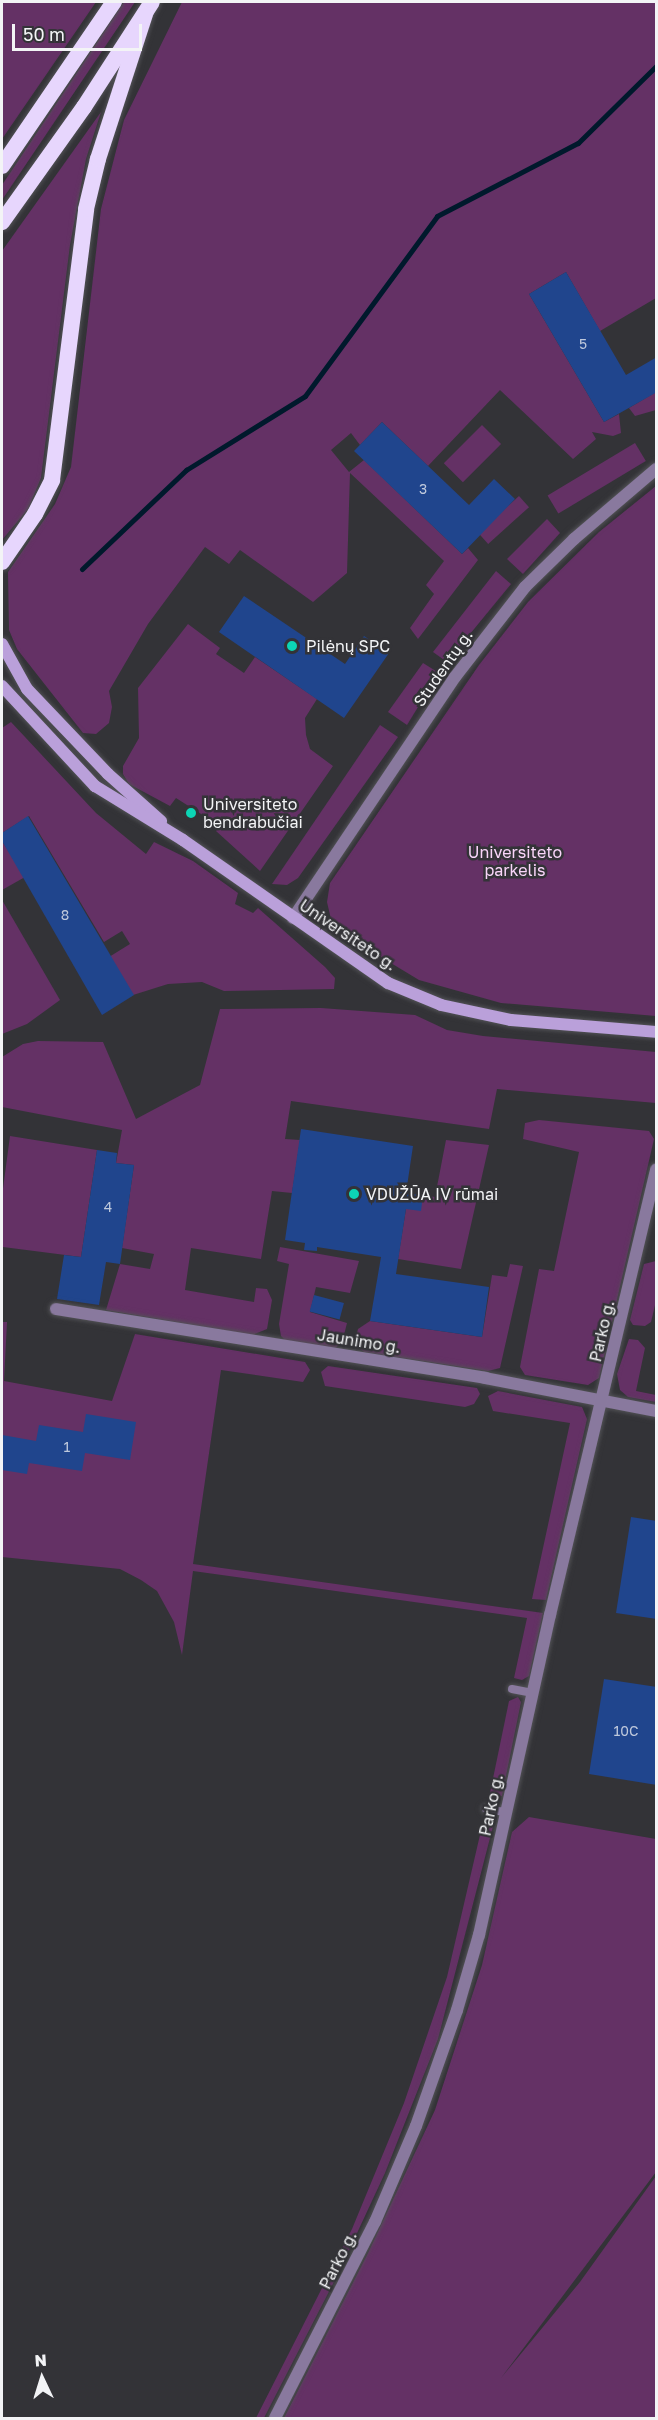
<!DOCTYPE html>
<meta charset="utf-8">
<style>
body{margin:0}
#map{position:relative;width:658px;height:2420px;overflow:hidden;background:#333337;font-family:"Golos Text",sans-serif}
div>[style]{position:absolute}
.green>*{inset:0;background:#643165;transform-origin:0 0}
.stream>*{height:5px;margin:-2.5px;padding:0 2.5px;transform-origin:2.5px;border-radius:2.5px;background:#00192c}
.building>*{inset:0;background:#20458d;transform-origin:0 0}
.roads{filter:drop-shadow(0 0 2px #525256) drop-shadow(0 0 2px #525256)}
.service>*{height:8px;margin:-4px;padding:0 4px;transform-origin:4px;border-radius:4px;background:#89799e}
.minor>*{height:12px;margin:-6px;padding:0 6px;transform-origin:6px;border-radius:6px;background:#89799e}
.secondary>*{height:12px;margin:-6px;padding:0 6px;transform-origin:6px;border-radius:6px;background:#baa0da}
.trunk>*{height:16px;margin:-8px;padding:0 8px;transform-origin:8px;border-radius:8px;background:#e7d6fd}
.dots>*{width:16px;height:16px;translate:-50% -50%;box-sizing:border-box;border:3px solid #333337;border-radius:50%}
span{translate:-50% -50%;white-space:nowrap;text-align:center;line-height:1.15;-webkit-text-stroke:5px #333337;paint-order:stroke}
.number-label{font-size:14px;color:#bec8dc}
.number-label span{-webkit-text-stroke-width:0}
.poi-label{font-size:16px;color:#f3f4f6}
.left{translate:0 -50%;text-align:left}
.street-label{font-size:16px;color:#f3f4f6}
.park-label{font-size:16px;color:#fad5fa}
.frame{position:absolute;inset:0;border:3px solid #f3f4f6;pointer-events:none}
.north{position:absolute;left:12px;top:2348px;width:60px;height:60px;-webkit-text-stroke:4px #333337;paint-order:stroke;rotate:356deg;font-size:16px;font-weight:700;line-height:24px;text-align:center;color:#f3f4f6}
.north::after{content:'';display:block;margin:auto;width:21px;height:27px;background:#f3f4f6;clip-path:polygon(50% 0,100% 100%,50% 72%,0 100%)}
.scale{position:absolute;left:12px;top:24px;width:130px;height:27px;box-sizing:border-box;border:3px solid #f3f4f6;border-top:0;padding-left:8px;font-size:18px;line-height:21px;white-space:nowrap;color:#f3f4f6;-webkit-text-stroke:4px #333337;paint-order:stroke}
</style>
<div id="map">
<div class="green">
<i style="clip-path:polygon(2px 2px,96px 2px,2px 139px)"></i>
<i style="clip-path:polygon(124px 2px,135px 2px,2px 200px,2px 185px)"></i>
<i style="clip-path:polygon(182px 2px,656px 2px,656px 298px,600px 331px,566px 272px,529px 294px,604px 422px,619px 414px,621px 433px,613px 436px,592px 432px,596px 439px,573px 459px,500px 390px,428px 466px,382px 422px,360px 445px,351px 433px,331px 450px,349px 472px,364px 460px,462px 554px,468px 548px,478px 560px,418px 639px,410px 628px,434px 594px,426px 585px,444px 561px,350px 473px,347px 573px,313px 602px,240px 550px,229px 564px,205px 547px,148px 624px,109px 691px,112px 707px,109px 723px,96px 734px,83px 733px,17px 649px,9px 630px,8px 572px,55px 504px,71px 467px,101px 209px,124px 120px)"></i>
<i style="clip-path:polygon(101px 112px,86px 159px,70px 245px,41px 478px,28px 509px,2px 540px,2px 251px)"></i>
<i style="clip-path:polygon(656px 392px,656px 410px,635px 416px,629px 408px)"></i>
<i style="left:482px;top:425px;width:27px;height:54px;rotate:45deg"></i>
<i style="left:635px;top:443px;width:21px;height:102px;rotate:59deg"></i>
<i style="clip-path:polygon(656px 486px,656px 1016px,501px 1003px,419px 980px,333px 928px,327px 902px,330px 883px,479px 665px,528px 602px,599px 532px)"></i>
<i style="left:519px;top:496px;width:15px;height:55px;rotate:48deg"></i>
<i style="clip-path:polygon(547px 519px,560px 533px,523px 574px,507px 559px)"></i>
<i style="clip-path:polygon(496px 571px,511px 584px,447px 662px,433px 652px)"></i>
<i style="clip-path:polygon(188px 624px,220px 648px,216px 654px,244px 673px,255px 657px,317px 699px,305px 718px,306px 735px,310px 749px,333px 766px,260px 871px,216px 831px,220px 826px,176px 798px,170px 806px,129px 784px,123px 774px,123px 766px,139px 738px,138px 688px)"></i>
<i style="clip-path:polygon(423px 663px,439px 673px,407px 725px,388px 712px)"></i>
<i style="clip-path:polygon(11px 722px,96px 813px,146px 854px,154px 842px,193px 861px,238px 893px,235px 904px,253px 913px,258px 908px,325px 967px,335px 978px,334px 989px,224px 991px,202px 982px,168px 984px,133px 995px,109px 957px,130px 944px,122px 931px,104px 942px,29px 816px,2px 833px,2px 728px)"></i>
<i style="clip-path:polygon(380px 725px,398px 737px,298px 878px,287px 885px,272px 884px)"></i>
<i style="clip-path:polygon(2px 841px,25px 877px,2px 890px)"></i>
<i style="clip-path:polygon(2px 900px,60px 1000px,27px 1024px,2px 1034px)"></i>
<i style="clip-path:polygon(321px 1008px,415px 1015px,447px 1030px,483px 1036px,656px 1052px,656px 1103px,497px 1089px,489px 1129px,291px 1101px,285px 1139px,300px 1140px,292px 1193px,272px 1191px,261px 1259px,191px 1248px,185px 1290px,254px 1302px,256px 1288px,267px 1289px,272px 1300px,267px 1329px,252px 1335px,106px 1310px,120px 1264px,150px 1269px,154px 1254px,122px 1248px,134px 1165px,116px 1163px,122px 1130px,2px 1107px,2px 1057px,23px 1044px,38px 1041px,103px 1042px,136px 1119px,200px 1085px,220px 1009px)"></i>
<i style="clip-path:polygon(539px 1120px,649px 1131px,654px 1139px,599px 1378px,588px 1385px,525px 1375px,520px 1367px,539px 1269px,554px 1271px,579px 1152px,523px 1139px,525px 1123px)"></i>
<i style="clip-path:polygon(10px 1136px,97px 1150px,81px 1257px,3px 1247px,2px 1254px,2px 1196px)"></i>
<i style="clip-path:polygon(446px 1140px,489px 1145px,461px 1269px,398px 1259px,406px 1209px,423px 1195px,435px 1197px)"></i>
<i style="clip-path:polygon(280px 1247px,359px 1261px,350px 1293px,316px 1287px,310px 1312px,347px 1323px,342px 1343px,335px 1348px,285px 1340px,281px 1336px,279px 1324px,289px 1264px,277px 1261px)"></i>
<i style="clip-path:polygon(656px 1261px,656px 1301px,651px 1322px,645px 1326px,633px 1325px,630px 1320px,644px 1264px)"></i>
<i style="clip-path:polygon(510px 1264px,523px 1266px,500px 1368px,488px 1371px,364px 1352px,354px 1344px,358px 1329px,370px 1321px,482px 1337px,492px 1275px,507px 1277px)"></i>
<i style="clip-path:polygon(2px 1322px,7px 1322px,4px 1381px,112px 1401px,135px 1334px,305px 1362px,310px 1370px,303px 1382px,221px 1370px,193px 1564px,543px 1613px,529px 1676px,522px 1680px,514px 1678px,527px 1618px,193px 1571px,182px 1655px,174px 1622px,157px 1591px,141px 1580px,120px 1569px,2px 1557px)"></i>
<i style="clip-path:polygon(629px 1339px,638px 1340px,645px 1348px,636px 1391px,656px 1395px,656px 1402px,628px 1397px,620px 1390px,617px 1374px)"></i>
<i style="clip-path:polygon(328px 1366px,477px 1388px,480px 1394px,474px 1404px,465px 1407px,325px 1386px,321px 1372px)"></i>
<i style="clip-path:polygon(498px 1391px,582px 1407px,587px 1419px,546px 1600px,532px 1599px,570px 1423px,493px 1411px,488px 1396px)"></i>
<i style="clip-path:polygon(518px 1697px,521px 1702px,502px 1796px,496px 1797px,490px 1793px,509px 1701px)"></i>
<i style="clip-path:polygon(486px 1809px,497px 1811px,438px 2039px,385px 2173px,338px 2274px,264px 2418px,256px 2418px,352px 2229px,404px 2103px,447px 1977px)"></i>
<i style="clip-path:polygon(529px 1817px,656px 1839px,656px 2172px,501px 2378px,580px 2282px,656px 2176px,656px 2418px,284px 2418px,368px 2253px,435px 2110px,482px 1965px,512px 1832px)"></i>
</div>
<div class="stream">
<i style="left:82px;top:569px;width:144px;rotate:-43.6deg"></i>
<i style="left:186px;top:470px;width:140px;rotate:-31.9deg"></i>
<i style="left:305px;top:396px;width:223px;rotate:-53.7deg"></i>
<i style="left:437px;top:216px;width:159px;rotate:-27.4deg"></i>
<i style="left:578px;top:143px;width:110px;rotate:-44.6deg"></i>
</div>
<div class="building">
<i style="clip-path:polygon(566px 272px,626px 375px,657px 357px,657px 392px,604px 422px,529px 294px)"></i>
<i style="clip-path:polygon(382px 422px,469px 505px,494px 479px,515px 499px,462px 554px,354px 451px)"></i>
<i style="clip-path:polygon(244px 596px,345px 664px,364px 636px,389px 653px,344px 718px,219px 632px)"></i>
<i style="clip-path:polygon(28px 816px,134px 995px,102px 1015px,2px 841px,2px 833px)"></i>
<i style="clip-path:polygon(301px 1129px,413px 1146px,406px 1193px,423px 1195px,421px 1211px,406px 1209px,396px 1274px,489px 1287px,482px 1337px,370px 1321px,381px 1257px,317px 1247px,317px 1251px,304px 1250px,305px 1243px,285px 1240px)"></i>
<i style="clip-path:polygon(97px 1150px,117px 1153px,116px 1163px,134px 1165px,120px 1264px,106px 1262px,99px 1305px,57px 1299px,64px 1255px,81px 1257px)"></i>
<i style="left:314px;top:1295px;width:31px;height:17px;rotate:15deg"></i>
<i style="clip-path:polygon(86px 1414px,136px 1422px,130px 1460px,85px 1453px,82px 1471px,29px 1463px,27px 1474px,2px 1470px,2px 1435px,36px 1441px,39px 1425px,83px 1432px)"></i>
<i style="clip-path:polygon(631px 1517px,657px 1521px,657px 1619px,616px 1613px)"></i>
<i style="clip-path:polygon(604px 1679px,657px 1687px,657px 1785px,589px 1774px)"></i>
</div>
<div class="roads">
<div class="service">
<i style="left:512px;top:1689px;width:21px;rotate:11deg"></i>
<i style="left:486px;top:1809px;width:19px;rotate:9deg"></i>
</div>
<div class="minor">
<i style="left:293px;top:918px;width:290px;rotate:-56.1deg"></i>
<i style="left:455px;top:677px;width:114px;rotate:-52.1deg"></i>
<i style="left:525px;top:587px;width:69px;rotate:-44.4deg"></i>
<i style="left:574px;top:539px;width:108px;rotate:-40.5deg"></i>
<i style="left:56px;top:1309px;width:435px;rotate:9.1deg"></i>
<i style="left:485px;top:1378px;width:174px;rotate:10.9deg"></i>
<i style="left:275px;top:2418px;width:220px;rotate:-63deg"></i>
<i style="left:375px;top:2222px;width:104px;rotate:-66.9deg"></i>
<i style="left:416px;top:2126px;width:123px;rotate:-70.5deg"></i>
<i style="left:457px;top:2010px;width:78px;rotate:-73.7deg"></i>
<i style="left:479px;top:1935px;width:328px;rotate:-77.5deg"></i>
<i style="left:550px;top:1615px;width:458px;rotate:-76.6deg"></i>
</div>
<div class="secondary">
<i style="left:2px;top:644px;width:51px;rotate:60.9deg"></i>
<i style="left:27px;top:689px;width:117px;rotate:46.4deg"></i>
<i style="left:108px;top:774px;width:71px;rotate:41.6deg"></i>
<i style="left:2px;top:686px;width:137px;rotate:47.1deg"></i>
<i style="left:95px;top:786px;width:103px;rotate:31.5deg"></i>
<i style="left:183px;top:840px;width:250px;rotate:34.9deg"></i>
<i style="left:388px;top:983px;width:57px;rotate:22.5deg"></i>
<i style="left:441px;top:1005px;width:72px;rotate:12.1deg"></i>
<i style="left:511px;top:1020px;width:145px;rotate:4.7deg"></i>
</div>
<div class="trunk">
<i style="left:2px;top:166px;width:199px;rotate:-55.7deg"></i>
<i style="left:2px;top:222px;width:141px;rotate:-54.5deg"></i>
<i style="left:84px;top:107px;width:125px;rotate:-57.1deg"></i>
<i style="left:2px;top:562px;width:58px;rotate:-55.5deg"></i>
<i style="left:35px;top:514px;width:38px;rotate:-63deg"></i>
<i style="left:52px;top:480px;width:273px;rotate:-82.8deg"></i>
<i style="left:86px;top:209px;width:51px;rotate:-76.5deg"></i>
<i style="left:98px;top:159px;width:152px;rotate:-72deg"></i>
</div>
</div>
<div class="dots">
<i style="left:292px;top:646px;background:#0cd5b5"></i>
<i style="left:191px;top:813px;background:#0cd5b5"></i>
<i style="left:354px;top:1194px;background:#0cd5b5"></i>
</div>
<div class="number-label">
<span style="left:583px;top:344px">5</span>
<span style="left:423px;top:489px">3</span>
<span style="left:65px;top:915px">8</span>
<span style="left:108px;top:1207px">4</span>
<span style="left:67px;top:1447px">1</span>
<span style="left:626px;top:1731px">10C</span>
</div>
<div class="poi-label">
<span class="left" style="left:306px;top:646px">Pilėnų SPC</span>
<span class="left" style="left:203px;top:813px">Universiteto<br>bendrabučiai</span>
<span class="left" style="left:366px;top:1194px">VDUŽŪA IV rūmai</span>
</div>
<div class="street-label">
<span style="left:443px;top:668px;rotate:-55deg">Studentų g.</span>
<span style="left:348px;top:935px;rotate:34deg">Universiteto g.</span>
<span style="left:602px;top:1331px;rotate:-77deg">Parko g.</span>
<span style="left:359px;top:1341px;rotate:9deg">Jaunimo g.</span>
<span style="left:491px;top:1805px;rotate:-78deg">Parko g.</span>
<span style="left:338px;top:2260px;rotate:-63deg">Parko g.</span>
</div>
<div class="park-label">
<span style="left:515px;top:861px">Universiteto<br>parkelis</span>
</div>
<div class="frame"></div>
<div class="north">N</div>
<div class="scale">50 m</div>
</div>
